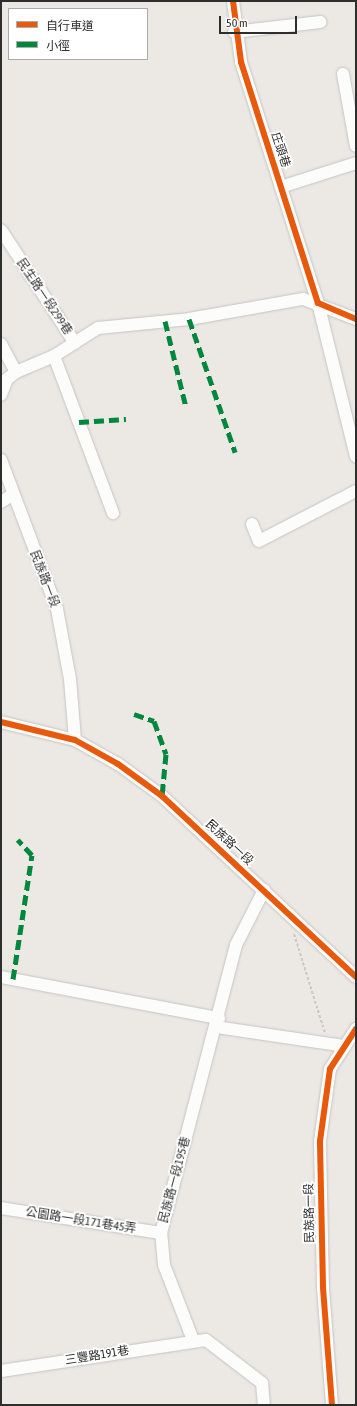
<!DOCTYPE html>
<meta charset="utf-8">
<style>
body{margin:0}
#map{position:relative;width:357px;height:1406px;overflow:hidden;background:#ece8e4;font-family:"Asap Condensed","Noto Sans TC",sans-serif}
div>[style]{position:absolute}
.path>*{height:2px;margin-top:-1px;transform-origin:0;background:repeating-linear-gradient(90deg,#c9c9c8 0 3px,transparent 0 5px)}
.roads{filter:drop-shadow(0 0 1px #c5c4c5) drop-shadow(0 0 1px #c5c4c5)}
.minor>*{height:12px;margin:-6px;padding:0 6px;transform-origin:6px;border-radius:6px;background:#fcfcfb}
.quiet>*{height:5px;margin-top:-2.5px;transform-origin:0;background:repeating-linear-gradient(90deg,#00873e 0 10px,transparent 0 15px)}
.cycleway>*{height:6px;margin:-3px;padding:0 3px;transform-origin:3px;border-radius:3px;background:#e8590c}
span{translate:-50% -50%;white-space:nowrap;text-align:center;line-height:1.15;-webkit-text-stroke:3.5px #fff;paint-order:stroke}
.street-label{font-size:12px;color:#2e2e2e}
.frame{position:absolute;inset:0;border:2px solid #2e2e2e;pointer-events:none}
.legend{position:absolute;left:8px;top:8px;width:140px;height:52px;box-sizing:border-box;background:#fff;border:1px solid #ababab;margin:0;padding:5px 7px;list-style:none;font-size:12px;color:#2e2e2e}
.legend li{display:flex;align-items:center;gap:8px;height:20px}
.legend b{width:20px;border:1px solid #ababab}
.scale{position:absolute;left:219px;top:16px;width:78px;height:18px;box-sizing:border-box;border:2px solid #2e2e2e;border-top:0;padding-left:5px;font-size:12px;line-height:14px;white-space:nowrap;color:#2e2e2e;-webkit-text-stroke:3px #fff;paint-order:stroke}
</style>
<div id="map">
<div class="path">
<i style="left:294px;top:934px;width:104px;rotate:72.6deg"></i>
</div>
<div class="roads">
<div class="minor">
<i style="left:233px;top:1px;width:62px;rotate:82.5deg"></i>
<i style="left:241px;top:62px;width:253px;rotate:72.3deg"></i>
<i style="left:318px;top:303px;width:158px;rotate:76.1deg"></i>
<i style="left:234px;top:32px;width:87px;rotate:-6.6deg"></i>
<i style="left:343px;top:74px;width:73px;rotate:79.8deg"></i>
<i style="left:281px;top:187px;width:79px;rotate:-17.7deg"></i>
<i style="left:1px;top:230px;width:135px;rotate:56.8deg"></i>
<i style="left:1px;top:344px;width:32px;rotate:62deg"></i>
<i style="left:16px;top:372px;width:11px;rotate:142deg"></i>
<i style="left:7px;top:379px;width:17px;rotate:111deg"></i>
<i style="left:54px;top:356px;width:168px;rotate:69.4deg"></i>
<i style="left:16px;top:372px;width:41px;rotate:-22.8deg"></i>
<i style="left:54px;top:356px;width:52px;rotate:-32.5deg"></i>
<i style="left:98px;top:328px;width:91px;rotate:-5.6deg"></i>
<i style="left:189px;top:319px;width:116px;rotate:-10deg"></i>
<i style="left:303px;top:299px;width:57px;rotate:20.7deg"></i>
<i style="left:1px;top:460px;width:159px;rotate:69.4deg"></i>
<i style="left:57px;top:609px;width:71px;rotate:79.5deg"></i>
<i style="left:70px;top:679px;width:61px;rotate:85.3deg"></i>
<i style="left:1px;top:502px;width:13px;rotate:-32deg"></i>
<i style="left:252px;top:524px;width:18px;rotate:68deg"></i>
<i style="left:259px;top:541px;width:109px;rotate:-27.3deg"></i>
<i style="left:1px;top:722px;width:76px;rotate:13.7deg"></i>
<i style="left:75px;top:740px;width:49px;rotate:29.2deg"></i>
<i style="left:118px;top:764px;width:54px;rotate:36deg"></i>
<i style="left:162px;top:796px;width:265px;rotate:43deg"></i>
<i style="left:1px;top:977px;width:222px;rotate:10.7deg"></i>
<i style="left:216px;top:1027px;width:130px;rotate:8.4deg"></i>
<i style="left:1px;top:1208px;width:162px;rotate:8.9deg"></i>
<i style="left:193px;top:1340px;width:80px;rotate:-111.1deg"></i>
<i style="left:164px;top:1265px;width:32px;rotate:-95deg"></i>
<i style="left:161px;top:1233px;width:298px;rotate:-75.4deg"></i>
<i style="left:236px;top:945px;width:62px;rotate:-63deg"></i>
<i style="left:1px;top:1371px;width:207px;rotate:-8.6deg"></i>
<i style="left:206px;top:1340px;width:71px;rotate:37.5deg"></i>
<i style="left:262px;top:1383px;width:22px;rotate:85deg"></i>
<i style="left:332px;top:1405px;width:118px;rotate:-94.4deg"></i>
<i style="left:323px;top:1287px;width:146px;rotate:-91.2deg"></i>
<i style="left:320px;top:1141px;width:73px;rotate:-82.1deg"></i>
<i style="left:330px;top:1069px;width:48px;rotate:-57deg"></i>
</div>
</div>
<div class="quiet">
<i style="left:189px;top:319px;width:141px;rotate:70.9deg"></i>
<i style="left:165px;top:321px;width:89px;rotate:76.3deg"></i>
<i style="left:79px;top:422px;width:47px;rotate:-3.7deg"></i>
<i style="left:134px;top:714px;width:21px;rotate:19deg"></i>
<i style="left:154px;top:721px;width:35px;rotate:70deg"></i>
<i style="left:166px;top:754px;width:42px;rotate:95.4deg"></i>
<i style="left:13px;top:979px;width:125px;rotate:-81.3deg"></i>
<i style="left:32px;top:855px;width:21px;rotate:-133deg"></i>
</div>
<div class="cycleway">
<i style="left:233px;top:1px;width:62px;rotate:82.5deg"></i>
<i style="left:241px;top:62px;width:253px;rotate:72.3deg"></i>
<i style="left:318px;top:303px;width:41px;rotate:22.8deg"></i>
<i style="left:1px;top:722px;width:76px;rotate:13.7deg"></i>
<i style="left:75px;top:740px;width:49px;rotate:29.2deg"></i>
<i style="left:118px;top:764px;width:54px;rotate:36deg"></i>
<i style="left:162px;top:796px;width:265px;rotate:43deg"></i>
<i style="left:332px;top:1405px;width:118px;rotate:-94.4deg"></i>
<i style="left:323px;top:1287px;width:146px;rotate:-91.2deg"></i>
<i style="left:320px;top:1141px;width:73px;rotate:-82.1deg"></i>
<i style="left:330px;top:1069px;width:48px;rotate:-57deg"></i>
</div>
<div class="street-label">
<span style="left:280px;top:150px;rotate:72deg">庄頭巷</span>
<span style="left:44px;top:297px;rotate:56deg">民生路一段299巷</span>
<span style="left:44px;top:579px;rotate:69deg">民族路一段</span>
<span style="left:229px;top:843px;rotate:43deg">民族路一段</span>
<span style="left:175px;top:1180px;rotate:-75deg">民族路一段195巷</span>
<span style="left:310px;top:1213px;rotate:-91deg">民族路一段</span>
<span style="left:81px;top:1221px;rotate:9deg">公園路一段171巷45弄</span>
<span style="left:97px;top:1356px;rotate:-9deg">三豐路191巷</span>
</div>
<div class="frame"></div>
<ul class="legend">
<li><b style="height:5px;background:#e8590c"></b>自行車道</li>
<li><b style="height:5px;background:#00873e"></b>小徑</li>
</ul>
<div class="scale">50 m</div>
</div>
